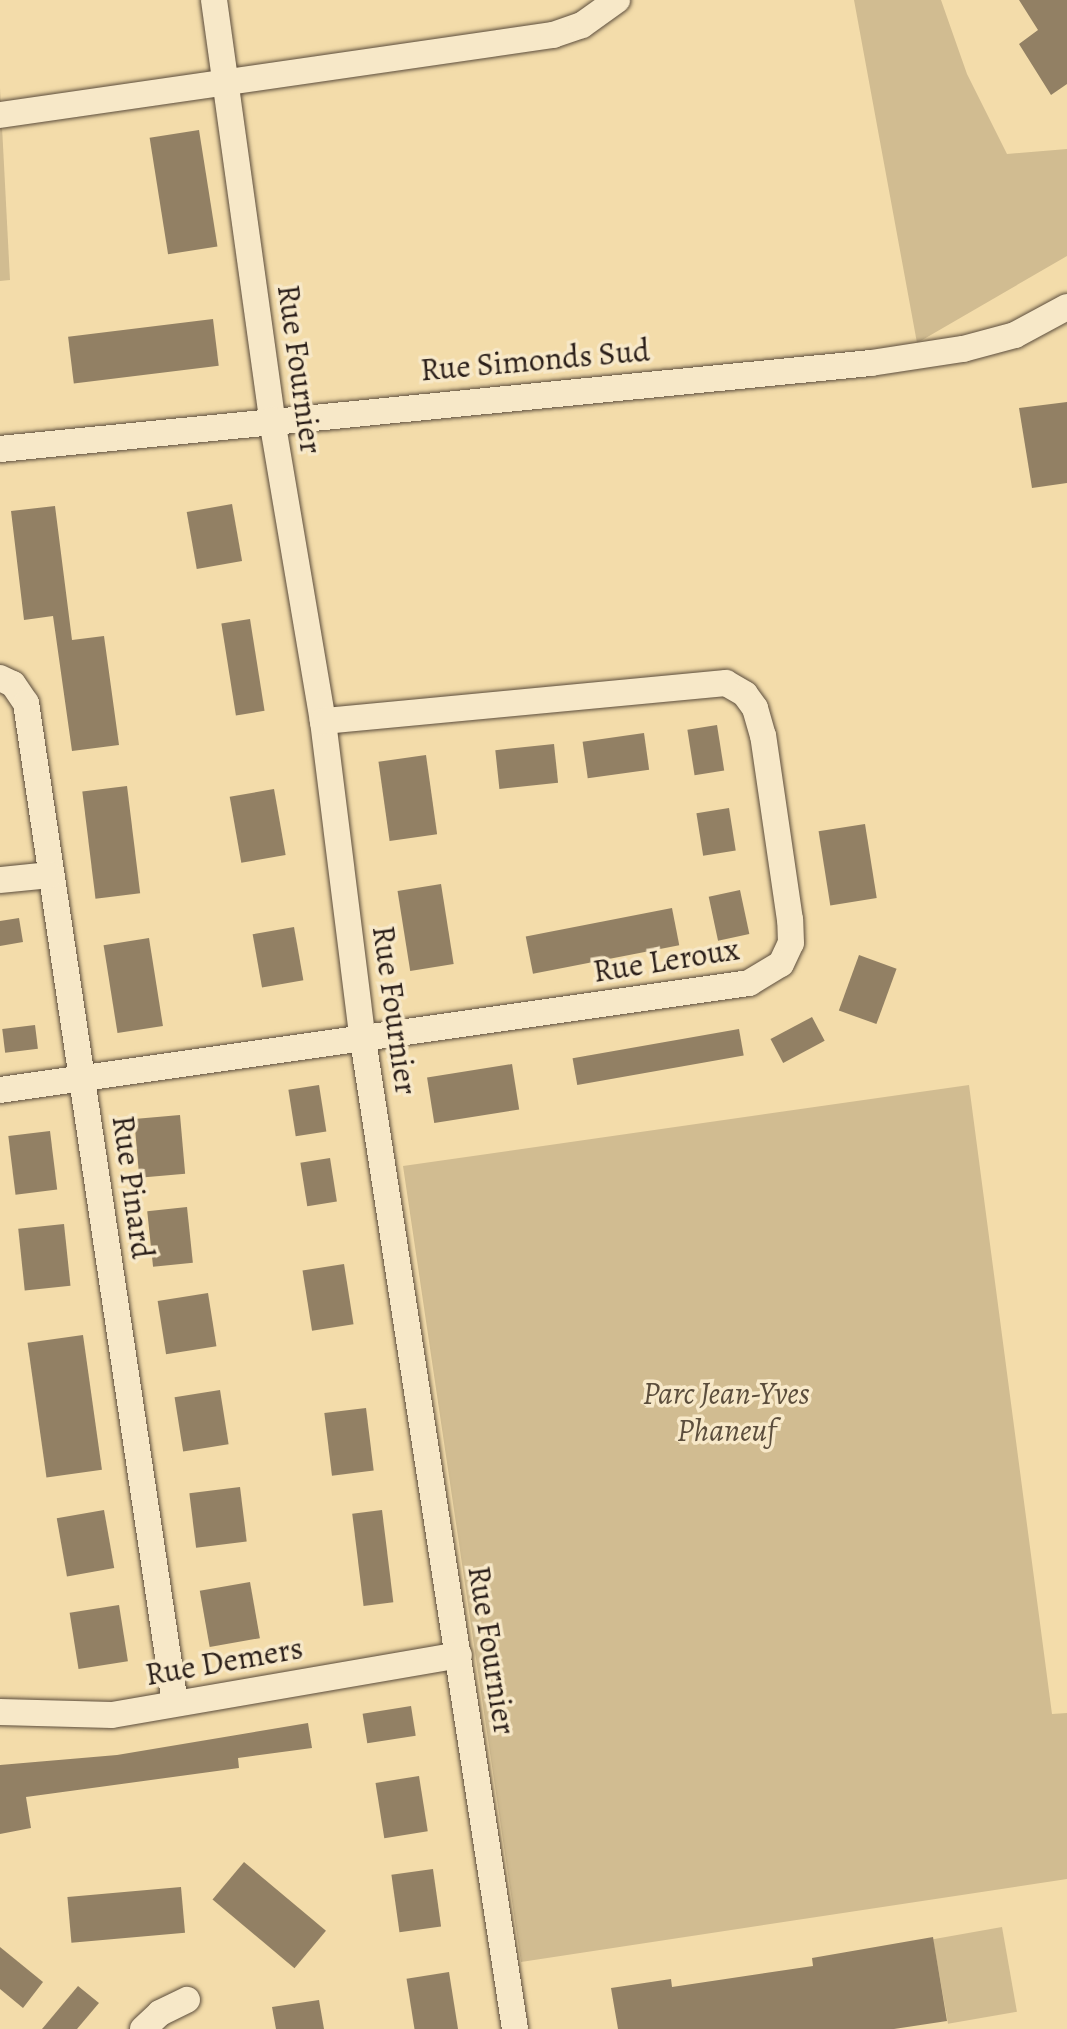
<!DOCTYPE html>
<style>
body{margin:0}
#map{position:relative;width:1067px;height:2029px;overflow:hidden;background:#f3dcaa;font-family:Alegreya,serif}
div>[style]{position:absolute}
.green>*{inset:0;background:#d1bc91;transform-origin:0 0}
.building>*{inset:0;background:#928064;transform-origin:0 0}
.roads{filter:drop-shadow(0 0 2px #5c4d3c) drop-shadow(0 0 2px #5c4d3c)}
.minor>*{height:26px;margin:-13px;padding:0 13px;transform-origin:13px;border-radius:13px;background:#f7e8c8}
span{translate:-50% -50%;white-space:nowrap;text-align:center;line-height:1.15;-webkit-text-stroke:7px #f7e8c8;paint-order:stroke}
.street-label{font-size:32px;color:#291d18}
.park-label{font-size:32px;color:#5b4d3c;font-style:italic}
</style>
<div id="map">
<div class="green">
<i style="clip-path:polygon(854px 0,941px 0,967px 74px,1007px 154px,1067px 149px,1067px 256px,917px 343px)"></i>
<i style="clip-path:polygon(0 88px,10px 280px,0 281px)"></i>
<i style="clip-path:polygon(969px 1085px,1052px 1714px,1067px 1713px,1067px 1879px,521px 1962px,403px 1166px)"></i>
<i style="left:1002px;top:1927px;width:86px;height:70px;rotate:80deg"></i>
</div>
<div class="building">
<i style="clip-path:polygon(1019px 0,1067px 0,1067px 84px,1051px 95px,1019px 44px,1038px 30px)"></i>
<i style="left:199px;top:130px;width:118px;height:50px;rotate:81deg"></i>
<i style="left:213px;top:319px;width:47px;height:146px;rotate:83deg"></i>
<i style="clip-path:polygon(1067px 402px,1067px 483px,1032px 488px,1019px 408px)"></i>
<i style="left:232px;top:504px;width:58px;height:46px;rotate:80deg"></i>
<i style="clip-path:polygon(55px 506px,72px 640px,104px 636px,119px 745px,72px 751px,53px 616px,24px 620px,11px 511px)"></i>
<i style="left:250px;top:619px;width:93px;height:29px;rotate:81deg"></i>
<i style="left:717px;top:725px;width:46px;height:30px;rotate:81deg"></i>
<i style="left:644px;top:733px;width:37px;height:62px;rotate:82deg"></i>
<i style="left:554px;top:744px;width:39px;height:59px;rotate:84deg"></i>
<i style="left:426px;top:755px;width:80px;height:48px;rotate:82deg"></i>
<i style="left:127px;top:786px;width:108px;height:45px;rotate:83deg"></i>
<i style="left:274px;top:789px;width:67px;height:45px;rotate:80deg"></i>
<i style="left:729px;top:808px;width:43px;height:33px;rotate:81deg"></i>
<i style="left:865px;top:824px;width:75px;height:47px;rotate:81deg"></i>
<i style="left:441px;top:884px;width:81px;height:44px;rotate:81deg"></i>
<i style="left:740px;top:890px;width:45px;height:32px;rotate:78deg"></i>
<i style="left:672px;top:908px;width:38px;height:149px;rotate:79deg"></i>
<i style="clip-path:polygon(19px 918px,23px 942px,0 946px,0 921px)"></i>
<i style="left:294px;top:927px;width:54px;height:42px;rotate:80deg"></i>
<i style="left:149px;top:938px;width:89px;height:46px;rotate:81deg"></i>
<i style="left:859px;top:955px;width:40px;height:59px;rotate:20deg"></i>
<i style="left:812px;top:1017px;width:27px;height:47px;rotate:62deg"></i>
<i style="left:35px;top:1025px;width:24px;height:33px;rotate:83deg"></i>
<i style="left:739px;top:1029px;width:27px;height:169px;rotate:80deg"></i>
<i style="left:512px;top:1064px;width:46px;height:86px;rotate:81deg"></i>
<i style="left:319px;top:1085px;width:47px;height:31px;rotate:81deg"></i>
<i style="left:180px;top:1115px;width:59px;height:46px;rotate:85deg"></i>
<i style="left:50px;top:1131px;width:59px;height:42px;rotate:83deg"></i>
<i style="left:330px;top:1158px;width:44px;height:30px;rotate:81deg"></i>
<i style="left:187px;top:1207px;width:56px;height:40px;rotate:84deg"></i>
<i style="left:64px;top:1224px;width:62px;height:46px;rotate:84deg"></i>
<i style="left:344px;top:1264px;width:61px;height:42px;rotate:81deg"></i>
<i style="left:208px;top:1293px;width:54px;height:51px;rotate:81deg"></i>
<i style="left:83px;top:1335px;width:136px;height:56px;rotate:82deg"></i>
<i style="left:220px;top:1390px;width:55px;height:46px;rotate:81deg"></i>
<i style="left:366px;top:1408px;width:63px;height:42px;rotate:83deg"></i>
<i style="left:240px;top:1487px;width:55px;height:51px;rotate:83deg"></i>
<i style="left:104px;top:1510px;width:59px;height:48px;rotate:80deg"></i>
<i style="left:382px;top:1510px;width:93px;height:30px;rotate:83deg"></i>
<i style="left:250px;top:1582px;width:57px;height:51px;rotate:80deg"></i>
<i style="left:119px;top:1605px;width:57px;height:50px;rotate:81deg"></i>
<i style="left:411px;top:1706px;width:30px;height:49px;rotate:81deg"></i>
<i style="clip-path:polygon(308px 1723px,312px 1748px,238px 1758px,239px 1768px,26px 1797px,31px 1828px,0 1834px,0 1765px,117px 1755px)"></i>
<i style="left:419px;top:1776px;width:56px;height:44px;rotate:81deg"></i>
<i style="left:244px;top:1862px;width:107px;height:49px;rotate:40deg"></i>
<i style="left:433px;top:1869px;width:58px;height:42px;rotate:82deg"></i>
<i style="left:181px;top:1887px;width:46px;height:114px;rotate:85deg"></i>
<i style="clip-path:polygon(933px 1937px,947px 2021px,894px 2029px,618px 2029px,611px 1988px,671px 1979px,672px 1987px,813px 1966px,812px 1958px)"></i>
<i style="clip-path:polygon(0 1947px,43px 1982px,23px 2008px,0 1989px)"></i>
<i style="left:449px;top:1972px;width:58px;height:43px;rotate:81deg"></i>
<i style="clip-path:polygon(78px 1986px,99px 2003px,77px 2029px,42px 2029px)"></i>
<i style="clip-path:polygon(319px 2000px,324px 2029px,276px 2029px,272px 2007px)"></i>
</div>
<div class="roads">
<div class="minor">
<i style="left:214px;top:0;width:424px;rotate:82.1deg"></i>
<i style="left:272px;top:420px;width:305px;rotate:80.4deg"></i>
<i style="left:323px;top:721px;width:321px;rotate:82.9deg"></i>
<i style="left:363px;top:1040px;width:1001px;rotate:81.26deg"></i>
<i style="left:0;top:115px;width:559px;rotate:-8.23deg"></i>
<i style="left:553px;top:35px;width:31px;rotate:-19deg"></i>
<i style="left:582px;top:25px;width:43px;rotate:-35.5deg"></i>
<i style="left:0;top:449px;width:875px;rotate:-5.64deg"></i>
<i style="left:871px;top:363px;width:93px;rotate:-8.7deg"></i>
<i style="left:963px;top:349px;width:54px;rotate:-15.1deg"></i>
<i style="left:1015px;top:335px;width:59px;rotate:-28.3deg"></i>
<i style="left:0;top:678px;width:14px;rotate:25deg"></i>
<i style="left:13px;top:684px;width:23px;rotate:56deg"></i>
<i style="left:26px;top:703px;width:1011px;rotate:81.53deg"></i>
<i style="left:0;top:880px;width:50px;rotate:-5.7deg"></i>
<i style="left:0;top:1090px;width:757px;rotate:-8.13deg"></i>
<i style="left:749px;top:983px;width:37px;rotate:-31deg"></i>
<i style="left:781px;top:964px;width:23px;rotate:-65deg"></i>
<i style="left:791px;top:943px;width:23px;rotate:-92deg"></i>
<i style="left:790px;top:920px;width:186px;rotate:-98.3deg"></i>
<i style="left:763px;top:736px;width:29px;rotate:-106deg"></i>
<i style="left:755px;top:708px;width:17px;rotate:-126deg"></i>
<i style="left:745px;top:694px;width:22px;rotate:-150deg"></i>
<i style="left:726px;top:683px;width:405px;rotate:174.6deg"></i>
<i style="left:0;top:1712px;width:112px;rotate:1.5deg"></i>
<i style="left:112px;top:1715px;width:352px;rotate:-9.8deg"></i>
<i style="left:143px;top:2029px;width:23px;rotate:-43deg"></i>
<i style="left:160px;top:2013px;width:30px;rotate:-26deg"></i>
</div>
</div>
<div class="street-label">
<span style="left:535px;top:360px;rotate:-5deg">Rue Simonds Sud</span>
<span style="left:300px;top:369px;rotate:82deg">Rue Fournier</span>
<span style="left:666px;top:960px;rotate:-9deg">Rue Leroux</span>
<span style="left:395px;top:1010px;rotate:82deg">Rue Fournier</span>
<span style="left:133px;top:1187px;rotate:82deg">Rue Pinard</span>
<span style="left:492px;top:1650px;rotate:81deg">Rue Fournier</span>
<span style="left:224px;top:1661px;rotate:-10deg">Rue Demers</span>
</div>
<div class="park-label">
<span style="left:726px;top:1412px">Parc Jean-Yves<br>Phaneuf</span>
</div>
</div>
